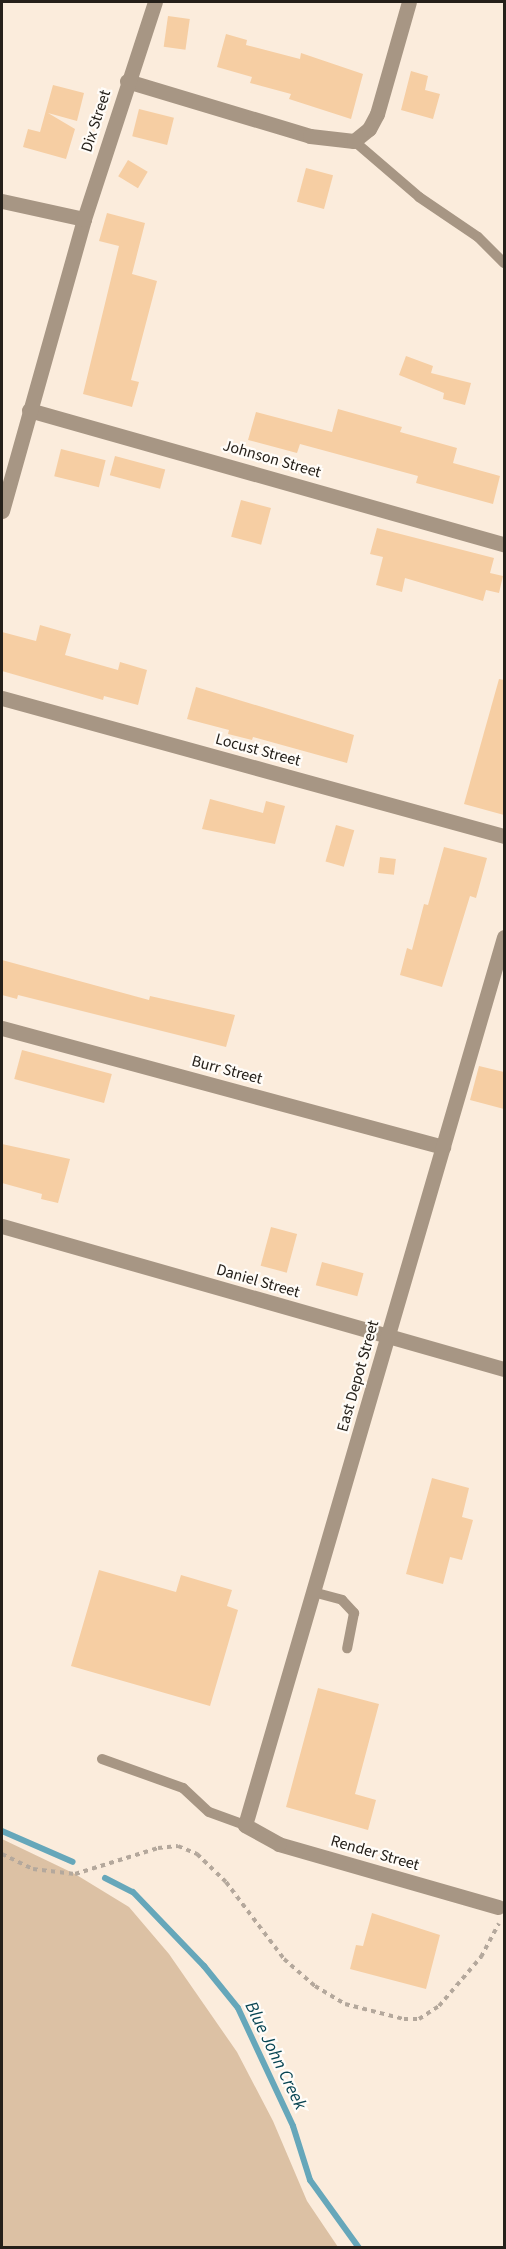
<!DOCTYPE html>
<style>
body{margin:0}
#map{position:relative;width:506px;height:2249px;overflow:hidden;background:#fbecdc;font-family:"Source Sans 3",sans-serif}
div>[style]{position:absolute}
.green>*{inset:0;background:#dcc1a4}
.stream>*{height:6px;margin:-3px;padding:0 3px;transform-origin:3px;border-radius:3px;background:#66a7ba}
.building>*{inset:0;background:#f6cea3;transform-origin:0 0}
.path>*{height:4px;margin-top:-2px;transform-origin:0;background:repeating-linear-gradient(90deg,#b4a89c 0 4.5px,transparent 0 9px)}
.lane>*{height:10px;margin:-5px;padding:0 5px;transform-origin:5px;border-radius:5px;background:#a79684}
.street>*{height:15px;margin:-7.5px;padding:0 7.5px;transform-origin:7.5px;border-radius:7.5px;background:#a79684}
span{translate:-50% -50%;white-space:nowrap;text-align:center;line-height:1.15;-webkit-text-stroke:4.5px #fffcf8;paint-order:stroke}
.street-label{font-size:16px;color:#25201a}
.water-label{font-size:18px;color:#074452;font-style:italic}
.frame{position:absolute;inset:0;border:3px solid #25201a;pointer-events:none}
</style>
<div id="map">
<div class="green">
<i style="clip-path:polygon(2px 1839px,75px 1874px,129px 1907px,169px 1954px,237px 2052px,273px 2121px,307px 2201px,338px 2247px,2px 2247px)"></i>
</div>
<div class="stream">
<i style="left:2px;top:1831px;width:77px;rotate:23.6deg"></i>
<i style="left:105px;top:1878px;width:31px;rotate:27deg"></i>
<i style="left:133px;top:1892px;width:103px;rotate:46.2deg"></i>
<i style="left:204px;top:1966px;width:54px;rotate:51deg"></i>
<i style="left:238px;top:2008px;width:130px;rotate:65deg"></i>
<i style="left:293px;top:2126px;width:57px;rotate:72.5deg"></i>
<i style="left:310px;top:2180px;width:84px;rotate:54.2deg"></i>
</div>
<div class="building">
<i style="left:168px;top:16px;width:22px;height:31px;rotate:8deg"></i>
<i style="clip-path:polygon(226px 34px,247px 40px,246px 45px,300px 59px,301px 53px,363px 74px,351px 119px,289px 99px,291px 94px,250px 83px,252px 77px,217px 67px)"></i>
<i style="clip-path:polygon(411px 71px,428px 76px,425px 90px,440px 94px,433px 119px,401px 110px)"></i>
<i style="clip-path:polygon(53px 85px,84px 93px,77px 121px,48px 113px,75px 129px,66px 159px,23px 147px,28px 129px,40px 132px)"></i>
<i style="left:139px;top:109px;width:36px;height:28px;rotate:14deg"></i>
<i style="left:128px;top:160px;width:23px;height:19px;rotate:31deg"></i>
<i style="left:306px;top:168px;width:28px;height:35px;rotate:15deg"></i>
<i style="clip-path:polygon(107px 213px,145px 223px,132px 274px,157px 281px,131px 380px,139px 382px,132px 407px,83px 394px,119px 246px,99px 241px)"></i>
<i style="clip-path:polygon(406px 356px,433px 366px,431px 373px,471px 383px,465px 405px,443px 399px,444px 393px,399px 375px)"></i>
<i style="clip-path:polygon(338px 409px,402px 427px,400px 432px,457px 448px,453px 463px,500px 476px,493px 504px,416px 483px,418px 476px,300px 444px,297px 453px,248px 440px,256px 412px,332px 432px)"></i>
<i style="left:61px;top:449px;width:46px;height:28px;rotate:14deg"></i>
<i style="left:115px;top:456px;width:52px;height:20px;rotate:15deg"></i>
<i style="left:241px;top:500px;width:31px;height:38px;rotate:15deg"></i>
<i style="clip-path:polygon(377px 528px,494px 558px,490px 573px,503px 576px,499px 593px,486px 590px,483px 601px,405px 578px,402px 592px,376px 585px,383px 557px,370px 554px)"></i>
<i style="clip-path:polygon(40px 625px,71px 634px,65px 655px,118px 670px,120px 662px,147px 670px,138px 705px,104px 696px,103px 700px,2px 671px,2px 632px,36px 641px)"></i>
<i style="clip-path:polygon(499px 679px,504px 680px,504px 815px,464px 804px)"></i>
<i style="clip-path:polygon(196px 687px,354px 735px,347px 763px,253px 737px,252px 740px,228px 734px,229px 730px,187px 719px)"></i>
<i style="clip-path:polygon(210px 799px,263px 813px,266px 801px,285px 806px,275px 844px,202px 829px)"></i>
<i style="left:336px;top:825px;width:19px;height:38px;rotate:16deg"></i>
<i style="clip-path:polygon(444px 847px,487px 858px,476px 898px,470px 896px,442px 987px,400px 975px,407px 948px,412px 950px,424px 904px,428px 905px)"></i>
<i style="left:380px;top:857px;width:16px;height:16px;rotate:7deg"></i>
<i style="clip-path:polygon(2px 960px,149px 1000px,150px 996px,235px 1015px,226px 1047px,18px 995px,17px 999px,2px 995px)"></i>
<i style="left:22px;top:1050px;width:93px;height:30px;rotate:15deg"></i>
<i style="clip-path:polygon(479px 1066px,504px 1072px,504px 1109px,470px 1100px)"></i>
<i style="clip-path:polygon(2px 1144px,70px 1159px,58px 1203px,41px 1199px,42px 1194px,2px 1183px)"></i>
<i style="left:271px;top:1227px;width:27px;height:40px;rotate:15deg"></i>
<i style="left:322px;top:1262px;width:43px;height:24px;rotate:15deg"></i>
<i style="clip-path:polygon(432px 1478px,469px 1488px,462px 1517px,473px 1520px,462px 1560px,450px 1557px,443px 1584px,406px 1574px)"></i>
<i style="clip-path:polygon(99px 1570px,176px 1592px,181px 1575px,232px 1590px,227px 1606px,238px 1610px,210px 1706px,71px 1666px)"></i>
<i style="clip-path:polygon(318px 1688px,379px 1704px,355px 1794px,376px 1800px,368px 1830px,286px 1807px)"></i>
<i style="clip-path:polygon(372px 1913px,440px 1935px,426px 1989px,350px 1969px,356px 1945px,363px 1946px)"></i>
</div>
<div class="path">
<i style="left:2px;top:1854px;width:34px;rotate:26deg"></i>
<i style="left:33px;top:1869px;width:42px;rotate:6.8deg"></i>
<i style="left:75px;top:1874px;width:87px;rotate:-17.4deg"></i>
<i style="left:158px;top:1848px;width:20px;rotate:-6deg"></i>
<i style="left:178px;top:1846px;width:21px;rotate:23deg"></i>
<i style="left:197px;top:1854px;width:40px;rotate:44deg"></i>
<i style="left:226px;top:1882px;width:96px;rotate:53deg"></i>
<i style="left:284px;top:1959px;width:41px;rotate:41.1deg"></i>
<i style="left:315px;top:1986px;width:35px;rotate:31deg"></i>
<i style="left:345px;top:2004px;width:61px;rotate:14.3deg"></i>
<i style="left:404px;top:2019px;width:15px"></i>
<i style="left:419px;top:2019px;width:24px;rotate:-33deg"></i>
<i style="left:439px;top:2006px;width:65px;rotate:-49.4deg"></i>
<i style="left:481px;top:1957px;width:38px;rotate:-62deg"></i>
</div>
<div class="lane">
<i style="left:354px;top:141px;width:86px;rotate:40.7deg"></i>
<i style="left:419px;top:197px;width:71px;rotate:34.1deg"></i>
<i style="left:478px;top:237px;width:37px;rotate:45deg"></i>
<i style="left:313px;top:1592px;width:30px;rotate:15deg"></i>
<i style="left:342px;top:1600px;width:18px;rotate:47deg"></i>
<i style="left:354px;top:1613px;width:36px;rotate:101deg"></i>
<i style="left:102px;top:1759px;width:86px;rotate:19.7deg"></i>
<i style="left:183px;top:1788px;width:35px;rotate:43deg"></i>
<i style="left:209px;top:1812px;width:38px;rotate:20deg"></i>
</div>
<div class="street">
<i style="left:127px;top:81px;width:191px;rotate:16.7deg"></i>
<i style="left:310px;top:136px;width:44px;rotate:6.5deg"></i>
<i style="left:354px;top:141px;width:19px;rotate:-39deg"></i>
<i style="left:369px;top:129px;width:17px;rotate:-62deg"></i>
<i style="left:377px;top:114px;width:116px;rotate:-74.1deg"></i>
<i style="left:2px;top:201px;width:84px;rotate:12.4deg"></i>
<i style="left:29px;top:410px;width:494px;rotate:15.8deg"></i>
<i style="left:2px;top:511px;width:303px;rotate:-74.3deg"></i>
<i style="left:84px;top:219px;width:228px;rotate:-71.9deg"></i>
<i style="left:2px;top:698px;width:521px;rotate:15.37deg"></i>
<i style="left:2px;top:1028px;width:457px;rotate:15.1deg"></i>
<i style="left:2px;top:1226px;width:522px;rotate:15.9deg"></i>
<i style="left:498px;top:1907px;width:228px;rotate:-164deg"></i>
<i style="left:279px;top:1844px;width:39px;rotate:-151deg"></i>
<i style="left:245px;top:1825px;width:925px;rotate:-73.74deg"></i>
</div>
<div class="street-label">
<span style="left:96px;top:121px;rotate:-72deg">Dix Street</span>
<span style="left:272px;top:459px;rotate:16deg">Johnson Street</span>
<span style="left:258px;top:750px;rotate:15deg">Locust Street</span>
<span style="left:227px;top:1070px;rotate:15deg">Burr Street</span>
<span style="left:258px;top:1281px;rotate:16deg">Daniel Street</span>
<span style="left:358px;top:1376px;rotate:-74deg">East Depot Street</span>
<span style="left:375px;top:1853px;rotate:16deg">Render Street</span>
</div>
<div class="water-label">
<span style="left:275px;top:2056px;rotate:64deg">Blue John Creek</span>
</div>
<div class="frame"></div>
</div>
